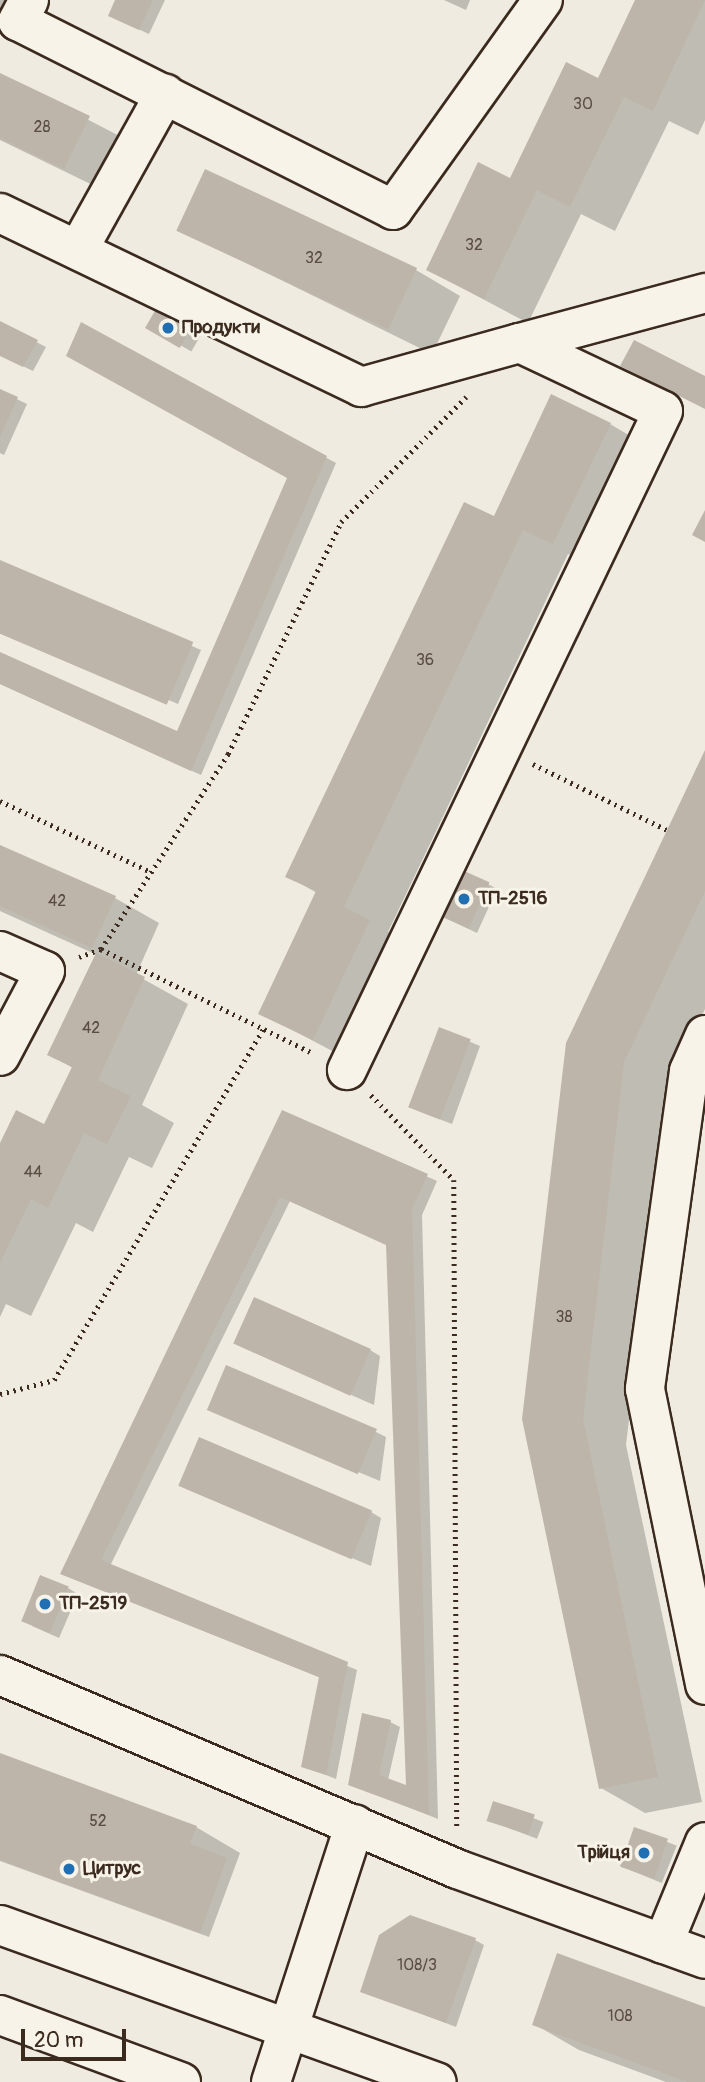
<!DOCTYPE html>
<meta charset="utf-8">
<style>
body{margin:0}
#map{position:relative;width:705px;height:2082px;overflow:hidden;background:#efebe0;font-family:Pangolin,sans-serif}
div>[style]{position:absolute}
.shadow>*{inset:0;background:#0003;transform-origin:0 0}
.building>*{inset:0;background:#bdb5aa;transform-origin:0 0}
.path>*{height:4.5px;margin-top:-2.25px;transform-origin:0;background:repeating-linear-gradient(90deg,#3b2a1e 0 2px,transparent 0 7px)}
.roads{filter:drop-shadow(2px 0 #3b2a1e) drop-shadow(-2px 0 #3b2a1e) drop-shadow(0 2px #3b2a1e) drop-shadow(0 -2px #3b2a1e)}
.minor>*{height:38px;margin:-19px;padding:0 19px;transform-origin:19px;border-radius:19px;background:#f7f3e8}
.major>*{height:38px;margin:-19px;padding:0 19px;transform-origin:19px;border-radius:19px;background:#f7f3e8}
.dots>*{width:19px;height:19px;translate:-50% -50%;box-sizing:border-box;border:4px solid #f7f3e8;border-radius:50%}
span{translate:-50% -50%;white-space:nowrap;text-align:center;line-height:1.15;-webkit-text-stroke:6px #f7f3e8;paint-order:stroke}
.number-label{font-size:16px;color:#5c4d41}
.number-label span{-webkit-text-stroke-width:0}
.poi-label{font-size:19px;color:#3b2a1e;font-weight:700}
.left{translate:0 -50%;text-align:left}
.right{translate:-100% -50%;text-align:right}
.scale{position:absolute;left:21px;top:2029px;width:105px;height:32px;box-sizing:border-box;border:4px solid #3b2a1e;border-top:0;padding-left:9px;font-size:21px;line-height:24px;white-space:nowrap;color:#3b2a1e;-webkit-text-stroke:5px #f7f3e8;paint-order:stroke}
</style>
<div id="map">
<div class="shadow">
<div style="clip-path:polygon(0 0,14px 0,0 29px)"></div>
<div style="clip-path:polygon(117px 0,165px 0,149px 34px,120px 21px)"></div>
<div style="clip-path:polygon(444px 0,470px 0,466px 10px)"></div>
<div style="clip-path:polygon(638px 0,705px 0,705px 120px,698px 135px,669px 121px,615px 231px,581px 214px,528px 323px,428px 270px,599px 80px)"></div>
<div style="clip-path:polygon(0 74px,133px 143px,109px 193px,0 140px)"></div>
<div style="clip-path:polygon(179px 230px,416px 270px,460px 296px,432px 354px)"></div>
<div style="left:157px;top:311px;width:50px;height:18px;rotate:30deg"></div>
<div style="clip-path:polygon(0 323px,46px 347px,33px 371px,0 355px)"></div>
<div style="clip-path:polygon(82px 325px,336px 463px,201px 775px,0 684px,0 654px,178px 733px,289px 478px)"></div>
<div style="clip-path:polygon(0 391px,27px 404px,4px 455px,0 453px)"></div>
<div style="clip-path:polygon(610px 424px,654px 450px,597px 568px,568px 554px,388px 932px,414px 947px,357px 1064px,260px 1013px,317px 893px,287px 876px,495px 518px)"></div>
<div style="clip-path:polygon(0 562px,201px 650px,178px 704px,0 628px)"></div>
<div style="clip-path:polygon(705px 754px,705px 1009px,668px 1088px,626px 1445px,702px 1802px,645px 1813px,601px 1788px,524px 1419px)"></div>
<div style="clip-path:polygon(0 847px,115px 898px,159px 923px,136px 975px,188px 1004px,142px 1105px,174px 1123px,152px 1168px,129px 1157px,93px 1232px,76px 1223px,31px 1316px,6px 1304px,0 1317px,0 1148px,45px 1126px,73px 1068px,49px 1054px,97px 955px,0 911px)"></div>
<div style="clip-path:polygon(488px 884px,497px 889px,477px 933px,452px 921px)"></div>
<div style="clip-path:polygon(440px 1029px,480px 1046px,452px 1124px,421px 1112px)"></div>
<div style="clip-path:polygon(283px 1112px,437px 1181px,422px 1215px,438px 1819px,350px 1784px,390px 1722px,400px 1727px,388px 1780px,408px 1788px,388px 1245px,290px 1201px,110px 1566px,357px 1670px,336px 1779px,303px 1766px,321px 1678px,72px 1578px)"></div>
<div style="clip-path:polygon(247px 1349px,370px 1350px,380px 1356px,374px 1405px)"></div>
<div style="clip-path:polygon(221px 1415px,376px 1432px,386px 1437px,380px 1481px)"></div>
<div style="clip-path:polygon(191px 1491px,371px 1512px,381px 1518px,371px 1566px)"></div>
<div style="clip-path:polygon(68px 1588px,78px 1594px,59px 1638px,32px 1626px)"></div>
<div style="clip-path:polygon(0 1755px,196px 1827px,240px 1853px,209px 1937px,0 1861px)"></div>
<div style="left:494px;top:1803px;width:53px;height:18px;rotate:21deg"></div>
<div style="left:635px;top:1829px;width:45px;height:40px;rotate:22deg"></div>
<div style="clip-path:polygon(475px 1940px,484px 1945px,456px 2027px,362px 1991px)"></div>
<div style="clip-path:polygon(705px 2009px,705px 2082px,666px 2082px,579px 2050px,534px 2024px)"></div>
</div>
<div class="building">
<div style="clip-path:polygon(115px 0,153px 0,139px 30px,108px 16px)"></div>
<div style="clip-path:polygon(635px 0,705px 0,653px 111px,624px 97px,570px 207px,537px 190px,484px 299px,426px 270px,478px 162px,510px 178px,566px 62px,598px 78px)"></div>
<div style="clip-path:polygon(0 73px,90px 116px,64px 169px,0 138px)"></div>
<div style="left:205px;top:169px;width:234px;height:68px;rotate:25deg"></div>
<div style="left:156px;top:309px;width:40px;height:22px;rotate:30deg"></div>
<div style="clip-path:polygon(0 321px,38px 340px,23px 367px,0 356px)"></div>
<div style="clip-path:polygon(81px 322px,327px 456px,191px 771px,0 684px,0 652px,177px 731px,287px 478px,66px 356px)"></div>
<div style="clip-path:polygon(634px 340px,705px 376px,705px 409px,620px 366px)"></div>
<div style="clip-path:polygon(0 389px,18px 397px,0 437px)"></div>
<div style="clip-path:polygon(551px 394px,611px 423px,553px 544px,523px 530px,344px 907px,370px 920px,313px 1040px,258px 1014px,316px 891px,285px 877px,464px 502px,494px 516px)"></div>
<div style="clip-path:polygon(705px 510px,705px 542px,692px 535px)"></div>
<div style="left:0;top:560px;width:210px;height:68px;rotate:23deg"></div>
<div style="clip-path:polygon(705px 750px,705px 891px,624px 1062px,583px 1419px,658px 1777px,599px 1789px,522px 1419px,566px 1043px)"></div>
<div style="clip-path:polygon(0 845px,116px 896px,92px 948px,0 906px)"></div>
<div style="left:462px;top:870px;width:30px;height:51px;rotate:24deg"></div>
<div style="clip-path:polygon(96px 953px,145px 977px,98px 1080px,131px 1096px,107px 1144px,84px 1133px,48px 1208px,31px 1199px,0 1263px,0 1143px,16px 1110px,44px 1124px,72px 1067px,47px 1055px)"></div>
<div style="left:439px;top:1027px;width:34px;height:86px;rotate:21deg"></div>
<div style="clip-path:polygon(282px 1110px,428px 1174px,412px 1209px,429px 1815px,348px 1785px,362px 1713px,391px 1720px,379px 1775px,406px 1785px,386px 1245px,280px 1197px,101px 1560px,348px 1662px,326px 1775px,301px 1767px,319px 1677px,60px 1574px)"></div>
<div style="left:254px;top:1297px;width:128px;height:51px;rotate:24deg"></div>
<div style="left:226px;top:1365px;width:164px;height:49px;rotate:23deg"></div>
<div style="left:199px;top:1437px;width:188px;height:53px;rotate:23deg"></div>
<div style="left:40px;top:1575px;width:31px;height:50px;rotate:22deg"></div>
<div style="clip-path:polygon(0 1753px,197px 1826px,190px 1844px,227px 1858px,200px 1933px,0 1860px)"></div>
<div style="left:493px;top:1801px;width:44px;height:21px;rotate:18deg"></div>
<div style="left:634px;top:1827px;width:36px;height:42px;rotate:19deg"></div>
<div style="clip-path:polygon(410px 1915px,476px 1938px,446px 2023px,360px 1992px,379px 1935px)"></div>
<div style="clip-path:polygon(557px 1953px,705px 2007px,705px 2082px,688px 2082px,532px 2025px)"></div>
</div>
<div class="path">
<div style="left:533px;top:764px;width:149px;rotate:26.2deg"></div>
<div style="left:0;top:801px;width:167px;rotate:25.2deg"></div>
<div style="left:101px;top:949px;width:233px;rotate:-56.9deg"></div>
<div style="left:228px;top:754px;width:258px;rotate:-64deg"></div>
<div style="left:341px;top:522px;width:177px;rotate:-45deg"></div>
<div style="left:79px;top:957px;width:23px;rotate:-20deg"></div>
<div style="left:101px;top:949px;width:237px;rotate:26.2deg"></div>
<div style="left:371px;top:1095px;width:119px;rotate:45.7deg"></div>
<div style="left:454px;top:1180px;width:650px;rotate:89.74deg"></div>
<div style="left:0;top:1394px;width:56px;rotate:-14.5deg"></div>
<div style="left:54px;top:1380px;width:409px;rotate:-59.2deg"></div>
</div>
<div class="roads">
<div class="minor">
<div style="left:29px;top:0;width:24px;rotate:118deg"></div>
<div style="left:18px;top:21px;width:420px;rotate:26.7deg"></div>
<div style="left:393px;top:210px;width:258px;rotate:-54.5deg"></div>
<div style="left:0;top:213px;width:401px;rotate:25.7deg"></div>
<div style="left:361px;top:387px;width:165px;rotate:-15.5deg"></div>
<div style="left:520px;top:343px;width:158px;rotate:25.4deg"></div>
<div style="left:663px;top:411px;width:731px;rotate:115.62deg"></div>
<div style="left:78px;top:250px;width:179px;rotate:-60.9deg"></div>
<div style="left:520px;top:343px;width:192px;rotate:-15.1deg"></div>
<div style="left:0;top:951px;width:49px;rotate:24deg"></div>
<div style="left:45px;top:971px;width:96px;rotate:117.9deg"></div>
<div style="left:705px;top:1035px;width:39px;rotate:114deg"></div>
<div style="left:689px;top:1071px;width:321px;rotate:97.9deg"></div>
<div style="left:645px;top:1389px;width:302px;rotate:78.5deg"></div>
<div style="left:0;top:1675px;width:496px;rotate:23deg"></div>
<div style="left:457px;top:1869px;width:264px;rotate:19.9deg"></div>
<div style="left:0;top:1925px;width:464px;rotate:19.8deg"></div>
<div style="left:663px;top:1944px;width:110px;rotate:-67.6deg"></div>
<div style="left:271px;top:2082px;width:271px;rotate:-72deg"></div>
</div>
<div class="major">
<div style="left:0;top:2015px;width:193px;rotate:20.3deg"></div>
</div>
</div>
<div class="dots">
<div style="left:168px;top:328px;background:#1f6fb2"></div>
<div style="left:464px;top:899px;background:#1f6fb2"></div>
<div style="left:45px;top:1604px;background:#1f6fb2"></div>
<div style="left:644px;top:1853px;background:#1f6fb2"></div>
<div style="left:69px;top:1869px;background:#1f6fb2"></div>
</div>
<div class="number-label">
<span style="left:583px;top:104px">30</span>
<span style="left:42px;top:127px">28</span>
<span style="left:474px;top:245px">32</span>
<span style="left:314px;top:258px">32</span>
<span style="left:425px;top:660px">36</span>
<span style="left:57px;top:901px">42</span>
<span style="left:91px;top:1028px">42</span>
<span style="left:33px;top:1172px">44</span>
<span style="left:564px;top:1317px">38</span>
<span style="left:98px;top:1821px">52</span>
<span style="left:417px;top:1965px">108/3</span>
<span style="left:620px;top:2016px">108</span>
</div>
<div class="poi-label">
<span class="left" style="left:182px;top:328px">Продукти</span>
<span class="left" style="left:478px;top:899px">ТП-2516</span>
<span class="left" style="left:59px;top:1604px">ТП-2519</span>
<span class="right" style="left:630px;top:1853px">Трійця</span>
<span class="left" style="left:83px;top:1869px">Цитрус</span>
</div>
<div class="scale">20 m</div>
</div>
